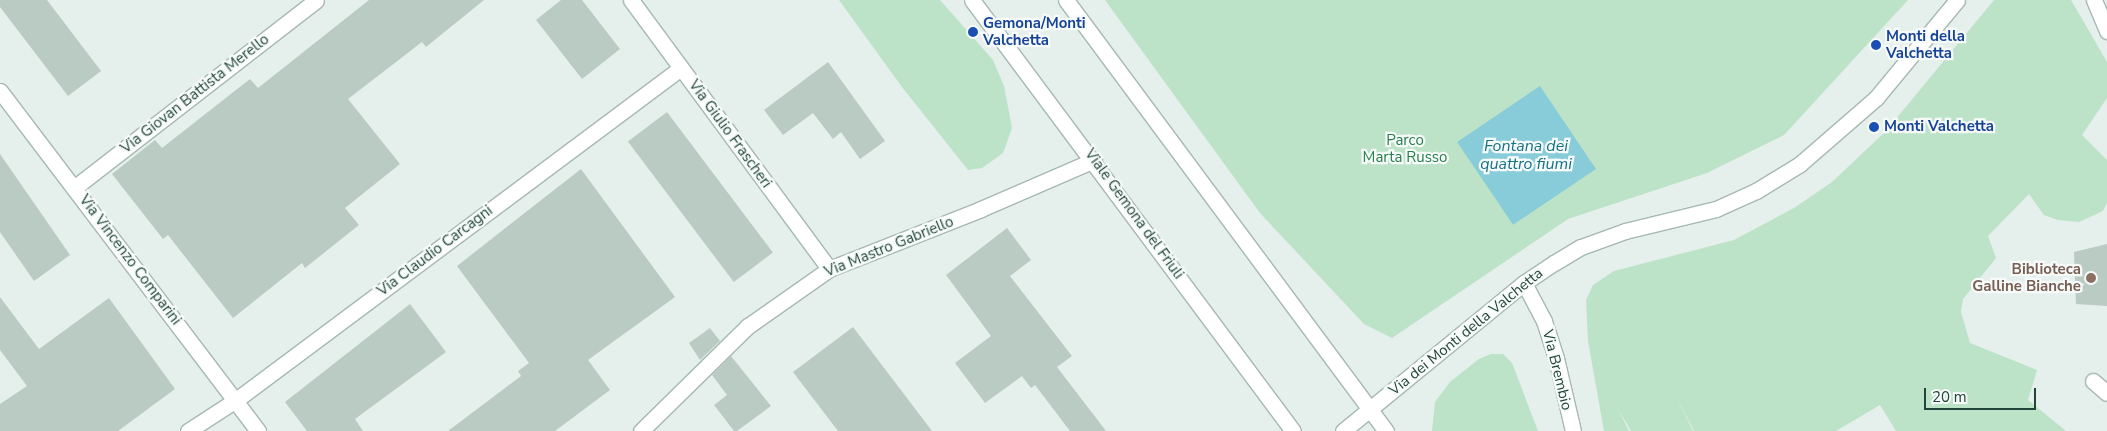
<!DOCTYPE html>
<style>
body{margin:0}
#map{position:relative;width:2107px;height:431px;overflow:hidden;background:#e5efeb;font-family:"Nunito Sans",sans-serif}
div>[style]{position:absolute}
.green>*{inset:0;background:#bce2c7}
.water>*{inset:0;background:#88cbd9;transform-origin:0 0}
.building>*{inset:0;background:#bacbc4;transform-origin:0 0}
.roads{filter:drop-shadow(1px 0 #a7b8b3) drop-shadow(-1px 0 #a7b8b3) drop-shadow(0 1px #a7b8b3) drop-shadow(0 -1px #a7b8b3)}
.minor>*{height:15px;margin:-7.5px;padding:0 7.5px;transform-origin:7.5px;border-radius:7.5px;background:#fff}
.dots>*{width:14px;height:14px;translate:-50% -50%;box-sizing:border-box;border:2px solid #f6fbf9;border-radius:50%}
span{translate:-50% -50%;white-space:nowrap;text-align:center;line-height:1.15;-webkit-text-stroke:4.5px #f6fbf9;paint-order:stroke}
.transit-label{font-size:15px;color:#164399;font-weight:700}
.left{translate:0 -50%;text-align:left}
.street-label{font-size:15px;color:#22443b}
.park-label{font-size:15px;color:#277f4b}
.education-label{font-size:15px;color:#785e54;font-weight:700}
.right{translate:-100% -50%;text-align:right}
.water-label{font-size:16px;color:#157187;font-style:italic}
.scale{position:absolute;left:1924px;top:388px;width:112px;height:22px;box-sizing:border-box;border:2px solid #22443b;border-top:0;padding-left:6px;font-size:15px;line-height:18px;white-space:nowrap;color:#22443b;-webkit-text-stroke:4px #f6fbf9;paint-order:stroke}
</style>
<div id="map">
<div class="green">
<div style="clip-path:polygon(839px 0,940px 0,993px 60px,1004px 86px,1012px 128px,1003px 153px,982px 168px,968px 170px,902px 87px)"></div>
<div style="clip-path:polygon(1105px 0,1908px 0,1784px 135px,1707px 173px,1568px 219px,1392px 338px,1364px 324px,1260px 213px)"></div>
<div style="clip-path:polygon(1994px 0,2071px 0,2107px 62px,2107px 98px,2082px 135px,2107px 160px,2107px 203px,2103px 211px,2079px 222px,2058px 220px,2044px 215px,2029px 194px,1988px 236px,1996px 258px,1963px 299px,1961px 312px,1970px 343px,2037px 370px,2028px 400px,2066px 431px,1896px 431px,1880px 405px,1836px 431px,1694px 431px,1676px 396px,1693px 431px,1631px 431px,1618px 409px,1629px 431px,1604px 431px,1588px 341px,1586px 300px,1593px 285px,1614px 271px,1734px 240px,1794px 208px,1832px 182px,1886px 131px)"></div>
<div style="clip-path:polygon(1491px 354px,1503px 354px,1512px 363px,1538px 431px,1432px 431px,1435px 402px,1450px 382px,1479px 359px)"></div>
</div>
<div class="water">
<div style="left:1540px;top:86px;width:100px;height:100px;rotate:56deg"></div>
</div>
<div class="building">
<div style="clip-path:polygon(0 0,47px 0,101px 71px,68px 96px,0 7px)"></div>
<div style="clip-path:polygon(369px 0,484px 0,426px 47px,422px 42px,348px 99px,400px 164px,345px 208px,359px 225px,305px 268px,302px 263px,233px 318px,168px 235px,163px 239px,112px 174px,155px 140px,162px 148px,250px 79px,258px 88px)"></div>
<div style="clip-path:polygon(561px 0,582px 0,620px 49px,582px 79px,536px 20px)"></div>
<div style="clip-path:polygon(828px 62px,885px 141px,860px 159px,841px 132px,833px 139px,813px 113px,783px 135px,764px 110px)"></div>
<div style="left:667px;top:112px;width:176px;height:49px;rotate:53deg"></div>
<div style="clip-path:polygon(0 154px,70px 255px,34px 281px,0 232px)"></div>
<div style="clip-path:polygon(581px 169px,675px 297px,588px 360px,610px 390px,555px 431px,448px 431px,521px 376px,518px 371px,529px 363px,457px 266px)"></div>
<div style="clip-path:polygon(1007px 228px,1031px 260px,1010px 276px,1072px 356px,1057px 367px,1106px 431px,1070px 431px,1035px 385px,1031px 388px,1022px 376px,985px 403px,955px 363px,991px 336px,946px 275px)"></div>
<div style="clip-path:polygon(2107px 244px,2107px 306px,2076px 304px,2074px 252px)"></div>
<div style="clip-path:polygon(0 297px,39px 349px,109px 298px,175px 389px,118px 431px,0 431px,0 404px,27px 386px,0 350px)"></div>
<div style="clip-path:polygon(410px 304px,446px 352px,355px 419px,363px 431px,307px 431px,285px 402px)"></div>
<div style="clip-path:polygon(853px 327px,932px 431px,838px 431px,793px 372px)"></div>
<div style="clip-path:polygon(710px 328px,720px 341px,700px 360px,689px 343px)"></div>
<div style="clip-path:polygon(731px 356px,771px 406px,737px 431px,734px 431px,714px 405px,727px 395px,712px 375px)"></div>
</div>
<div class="roads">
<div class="minor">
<div style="left:631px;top:0;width:334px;rotate:53.6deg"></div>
<div style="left:972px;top:0;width:537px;rotate:53.32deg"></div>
<div style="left:1066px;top:0;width:537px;rotate:53.41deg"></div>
<div style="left:2094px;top:0;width:34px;rotate:67deg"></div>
<div style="left:0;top:91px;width:427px;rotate:52.8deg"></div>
<div style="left:74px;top:188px;width:306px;rotate:-37.8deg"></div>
<div style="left:1524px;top:283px;width:43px;rotate:62.2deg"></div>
<div style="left:1544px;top:321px;width:39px;rotate:72deg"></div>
<div style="left:1556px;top:358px;width:75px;rotate:76.9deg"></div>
<div style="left:2093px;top:381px;width:18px;rotate:41deg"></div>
<div style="left:188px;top:431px;width:57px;rotate:-32.9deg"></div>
<div style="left:236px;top:400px;width:555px;rotate:-36.73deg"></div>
<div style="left:641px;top:431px;width:150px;rotate:-44.5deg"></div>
<div style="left:748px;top:326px;width:99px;rotate:-35.1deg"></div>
<div style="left:829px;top:269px;width:163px;rotate:-21.5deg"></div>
<div style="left:981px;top:209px;width:123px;rotate:-23.4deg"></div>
<div style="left:1343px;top:431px;width:234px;rotate:-39.3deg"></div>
<div style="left:1524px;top:283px;width:36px;rotate:-34deg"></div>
<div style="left:1554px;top:263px;width:31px;rotate:-31deg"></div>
<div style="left:1581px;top:247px;width:47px;rotate:-20deg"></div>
<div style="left:1625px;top:231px;width:94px;rotate:-13.6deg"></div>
<div style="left:1716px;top:209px;width:44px;rotate:-24.2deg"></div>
<div style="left:1756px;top:191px;width:52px;rotate:-31.5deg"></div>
<div style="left:1800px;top:164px;width:101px;rotate:-41deg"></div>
<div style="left:1876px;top:98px;width:127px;rotate:-50.4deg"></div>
</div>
</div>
<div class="dots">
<div style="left:973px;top:32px;background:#1a4fb4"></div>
<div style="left:1876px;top:45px;background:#1a4fb4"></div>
<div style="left:1874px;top:127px;background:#1a4fb4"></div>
<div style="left:2091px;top:278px;background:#8d6e63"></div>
</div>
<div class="transit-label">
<span class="left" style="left:983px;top:32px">Gemona/Monti<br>Valchetta</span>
<span class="left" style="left:1886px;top:45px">Monti della<br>Valchetta</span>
<span class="left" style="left:1884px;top:127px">Monti Valchetta</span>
</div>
<div class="street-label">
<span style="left:195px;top:94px;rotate:-38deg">Via Giovan Battista Merello</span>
<span style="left:730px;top:134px;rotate:54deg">Via Giulio Frascheri</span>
<span style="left:1134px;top:214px;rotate:54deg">Viale Gemona del Friuli</span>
<span style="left:889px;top:247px;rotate:-22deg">Via Mastro Gabriello</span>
<span style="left:435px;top:251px;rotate:-37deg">Via Claudio Carcagni</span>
<span style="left:130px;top:260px;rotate:53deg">Via Vincenzo Comparini</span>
<span style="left:1466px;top:332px;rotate:-39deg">Via dei Monti della Valchetta</span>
<span style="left:1557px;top:370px;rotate:76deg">Via Brembio</span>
</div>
<div class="park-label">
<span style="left:1405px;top:149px">Parco<br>Marta Russo</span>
</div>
<div class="education-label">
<span class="right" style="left:2081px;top:278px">Biblioteca<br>Galline Bianche</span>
</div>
<div class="water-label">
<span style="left:1526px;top:155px">Fontana dei<br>quattro fiumi</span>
</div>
<div class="scale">20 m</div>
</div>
